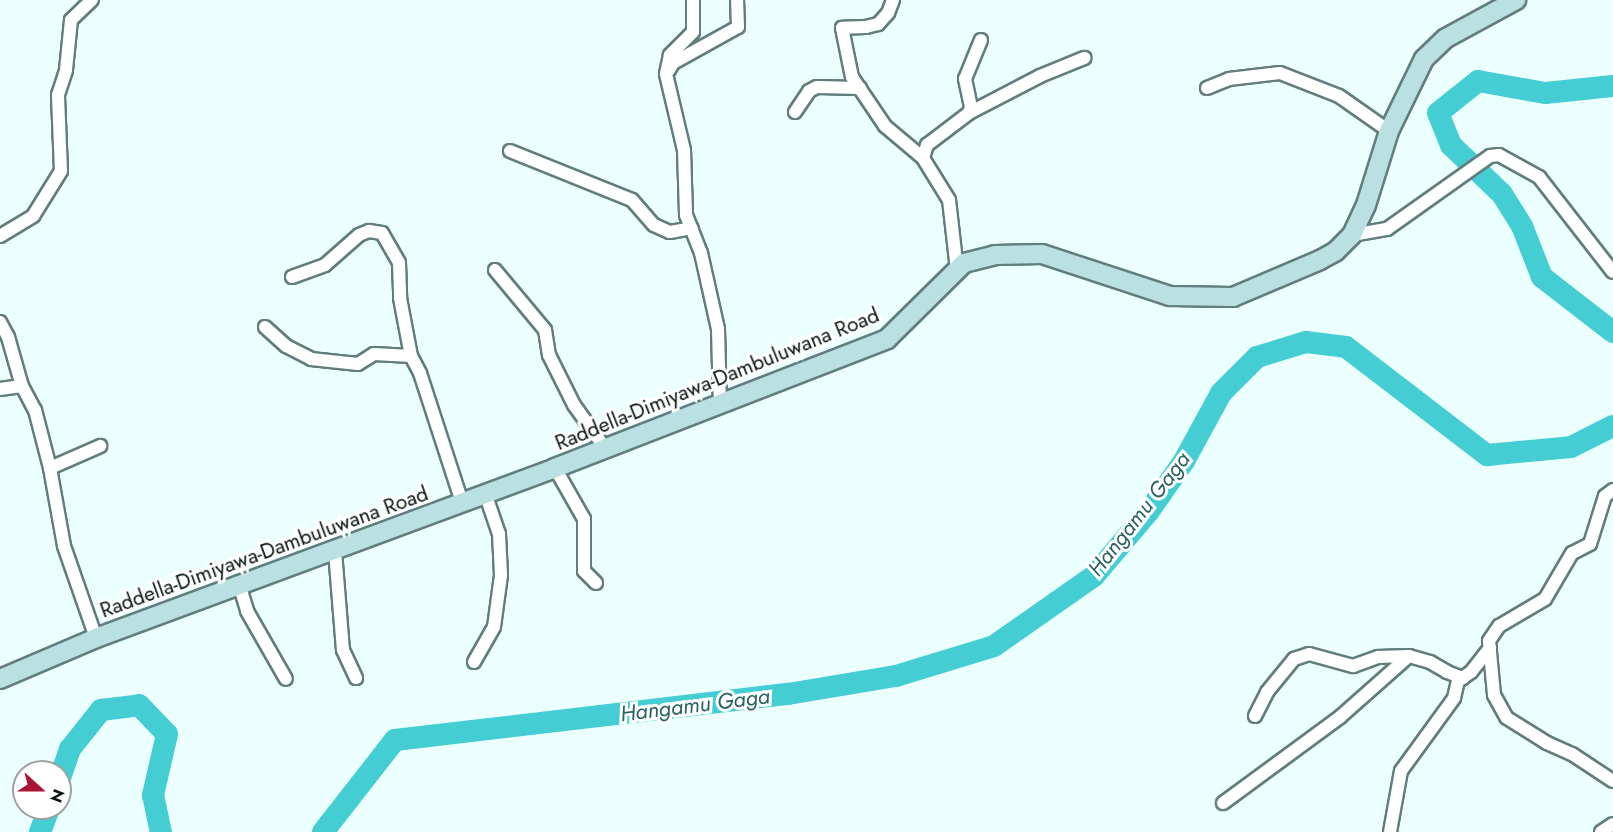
<!DOCTYPE html>
<style>
body{margin:0}
#map{position:relative;width:1613px;height:832px;overflow:hidden;background:#ecffff;font-family:Jost,sans-serif}
div>[style]{position:absolute}
.river>*{height:22px;margin:-11px;padding:0 11px;transform-origin:11px;border-radius:11px;background:#44ced3}
.roads{filter:drop-shadow(2px 0 #627d7e) drop-shadow(-2px 0 #627d7e) drop-shadow(0 2px #627d7e) drop-shadow(0 -2px #627d7e)}
.street>*{height:12px;margin:-6px;padding:0 6px;transform-origin:6px;border-radius:6px;background:#fff}
.secondary>*{height:18px;margin:-9px;padding:0 9px;transform-origin:9px;border-radius:9px;background:#bae0e2}
span{translate:-50% -50%;white-space:nowrap;text-align:center;line-height:1.15;-webkit-text-stroke:6px #fff;paint-order:stroke}
.street-label{font-size:21px;color:#091414}
.water-label{font-size:22px;color:#2a6163;font-style:italic}
.north{position:absolute;left:12px;top:760px;width:60px;height:60px;box-sizing:border-box;background:#fff;border:2px solid #9da1a1;border-radius:50%;rotate:111deg;font-size:16px;font-weight:700;line-height:24px;text-align:center;color:#091414}
.north::after{content:'';display:block;margin:auto;width:21px;height:27px;background:#aa1333;clip-path:polygon(50% 0,100% 100%,50% 72%,0 100%)}
</style>
<div id="map">
<div class="river">
<div style="left:1613px;top:86px;width:68px;rotate:174.1deg"></div>
<div style="left:1545px;top:93px;width:68px;rotate:-169.8deg"></div>
<div style="left:1478px;top:81px;width:51px;rotate:141.3deg"></div>
<div style="left:1438px;top:113px;width:35px;rotate:68deg"></div>
<div style="left:1451px;top:145px;width:71px;rotate:43.9deg"></div>
<div style="left:1502px;top:194px;width:38px;rotate:58deg"></div>
<div style="left:1522px;top:226px;width:55px;rotate:68.6deg"></div>
<div style="left:1542px;top:277px;width:90px;rotate:37.8deg"></div>
<div style="left:60px;top:778px;width:31px;rotate:-71deg"></div>
<div style="left:70px;top:749px;width:50px;rotate:-51.5deg"></div>
<div style="left:101px;top:710px;width:38px;rotate:-7deg"></div>
<div style="left:139px;top:705px;width:40px;rotate:46deg"></div>
<div style="left:167px;top:734px;width:63px;rotate:102.9deg"></div>
<div style="left:153px;top:795px;width:38px;rotate:78deg"></div>
<div style="left:40px;top:832px;width:26px;rotate:-69deg"></div>
<div style="left:323px;top:832px;width:117px;rotate:-52deg"></div>
<div style="left:395px;top:740px;width:396px;rotate:-6.7deg"></div>
<div style="left:788px;top:694px;width:109px;rotate:-9.5deg"></div>
<div style="left:896px;top:676px;width:102px;rotate:-17deg"></div>
<div style="left:994px;top:646px;width:122px;rotate:-35deg"></div>
<div style="left:1094px;top:576px;width:85px;rotate:-49.8deg"></div>
<div style="left:1149px;top:511px;width:61px;rotate:-55deg"></div>
<div style="left:1184px;top:461px;width:77px;rotate:-61.4deg"></div>
<div style="left:1221px;top:393px;width:51px;rotate:-45deg"></div>
<div style="left:1257px;top:357px;width:51px;rotate:-17deg"></div>
<div style="left:1306px;top:342px;width:40px;rotate:7.1deg"></div>
<div style="left:1346px;top:347px;width:178px;rotate:37.5deg"></div>
<div style="left:1487px;top:455px;width:84px;rotate:-5.4deg"></div>
<div style="left:1571px;top:447px;width:47px;rotate:-26.6deg"></div>
</div>
<div class="roads">
<div class="street">
<div style="left:693px;top:0;width:32px;rotate:90deg"></div>
<div style="left:693px;top:32px;width:33px;rotate:135deg"></div>
<div style="left:670px;top:55px;width:19px;rotate:102deg"></div>
<div style="left:666px;top:74px;width:78px;rotate:76.7deg"></div>
<div style="left:684px;top:150px;width:65px;rotate:88.2deg"></div>
<div style="left:686px;top:215px;width:41px;rotate:68.5deg"></div>
<div style="left:701px;top:253px;width:78px;rotate:77.4deg"></div>
<div style="left:718px;top:329px;width:74px;rotate:88.5deg"></div>
<div style="left:893px;top:0;width:14px;rotate:111deg"></div>
<div style="left:888px;top:13px;width:15px;rotate:132deg"></div>
<div style="left:878px;top:24px;width:12px;rotate:166deg"></div>
<div style="left:866px;top:27px;width:24px;rotate:178deg"></div>
<div style="left:842px;top:28px;width:50px;rotate:78.5deg"></div>
<div style="left:852px;top:77px;width:59px;rotate:56deg"></div>
<div style="left:885px;top:126px;width:50px;rotate:40.1deg"></div>
<div style="left:669px;top:70px;width:8px;rotate:-60deg"></div>
<div style="left:673px;top:63px;width:74px;rotate:-29deg"></div>
<div style="left:738px;top:27px;width:27px;rotate:-92deg"></div>
<div style="left:1207px;top:88px;width:24px;rotate:-22deg"></div>
<div style="left:1229px;top:79px;width:51px;rotate:-6.7deg"></div>
<div style="left:1280px;top:73px;width:63px;rotate:21.3deg"></div>
<div style="left:1339px;top:96px;width:61px;rotate:35deg"></div>
<div style="left:795px;top:112px;width:25px;rotate:-56deg"></div>
<div style="left:809px;top:91px;width:9px;rotate:-27deg"></div>
<div style="left:817px;top:87px;width:43px;rotate:1.3deg"></div>
<div style="left:969px;top:113px;width:80px;rotate:-27.5deg"></div>
<div style="left:1040px;top:76px;width:48px;rotate:-22.2deg"></div>
<div style="left:510px;top:151px;width:131px;rotate:21.9deg"></div>
<div style="left:632px;top:200px;width:33px;rotate:49deg"></div>
<div style="left:654px;top:225px;width:17px;rotate:24deg"></div>
<div style="left:670px;top:232px;width:22px;rotate:-10deg"></div>
<div style="left:1352px;top:235px;width:36px;rotate:-10deg"></div>
<div style="left:1387px;top:229px;width:126px;rotate:-35.3deg"></div>
<div style="left:1490px;top:156px;width:9px;rotate:-6deg"></div>
<div style="left:1499px;top:155px;width:46px;rotate:28.8deg"></div>
<div style="left:1539px;top:177px;width:120px;rotate:52.1deg"></div>
<div style="left:0;top:236px;width:39px;rotate:-31deg"></div>
<div style="left:33px;top:216px;width:53px;rotate:-58.1deg"></div>
<div style="left:61px;top:171px;width:76px;rotate:-92.3deg"></div>
<div style="left:58px;top:95px;width:26px;rotate:-72deg"></div>
<div style="left:66px;top:70px;width:50px;rotate:-84.3deg"></div>
<div style="left:71px;top:20px;width:29px;rotate:-44deg"></div>
<div style="left:495px;top:270px;width:78px;rotate:50.2deg"></div>
<div style="left:545px;top:330px;width:25px;rotate:81deg"></div>
<div style="left:549px;top:355px;width:56px;rotate:63.4deg"></div>
<div style="left:574px;top:405px;width:53px;rotate:54.2deg"></div>
<div style="left:957px;top:270px;width:70px;rotate:-96.5deg"></div>
<div style="left:949px;top:200px;width:49px;rotate:-121.8deg"></div>
<div style="left:923px;top:158px;width:14px;rotate:-73deg"></div>
<div style="left:927px;top:145px;width:53px;rotate:-37.3deg"></div>
<div style="left:969px;top:113px;width:6px;rotate:-72deg"></div>
<div style="left:971px;top:107px;width:29px;rotate:-102deg"></div>
<div style="left:965px;top:79px;width:42px;rotate:-67.7deg"></div>
<div style="left:292px;top:277px;width:35px;rotate:-20deg"></div>
<div style="left:325px;top:265px;width:45px;rotate:-41.4deg"></div>
<div style="left:359px;top:235px;width:11px;rotate:-22deg"></div>
<div style="left:369px;top:231px;width:13px;rotate:9deg"></div>
<div style="left:382px;top:233px;width:34px;rotate:60deg"></div>
<div style="left:399px;top:263px;width:35px;rotate:88deg"></div>
<div style="left:400px;top:298px;width:59px;rotate:79.3deg"></div>
<div style="left:411px;top:356px;width:19px;rotate:62deg"></div>
<div style="left:420px;top:373px;width:136px;rotate:72deg"></div>
<div style="left:0;top:322px;width:17px;rotate:62deg"></div>
<div style="left:8px;top:337px;width:51px;rotate:74.1deg"></div>
<div style="left:22px;top:386px;width:27px;rotate:62deg"></div>
<div style="left:35px;top:410px;width:60px;rotate:75.5deg"></div>
<div style="left:50px;top:468px;width:79px;rotate:79.8deg"></div>
<div style="left:64px;top:546px;width:97px;rotate:70.8deg"></div>
<div style="left:265px;top:327px;width:28px;rotate:42deg"></div>
<div style="left:286px;top:346px;width:28px;rotate:27deg"></div>
<div style="left:311px;top:359px;width:47px;rotate:6.1deg"></div>
<div style="left:358px;top:364px;width:19px;rotate:-32deg"></div>
<div style="left:374px;top:354px;width:37px;rotate:3deg"></div>
<div style="left:0;top:389px;width:22px;rotate:-8deg"></div>
<div style="left:50px;top:468px;width:55px;rotate:-23.7deg"></div>
<div style="left:555px;top:468px;width:59px;rotate:60.4deg"></div>
<div style="left:584px;top:519px;width:52px;rotate:90deg"></div>
<div style="left:584px;top:571px;width:17px;rotate:45deg"></div>
<div style="left:1613px;top:490px;width:10px;rotate:143deg"></div>
<div style="left:1605px;top:496px;width:50px;rotate:107.4deg"></div>
<div style="left:1590px;top:544px;width:20px;rotate:153deg"></div>
<div style="left:1572px;top:553px;width:53px;rotate:120.4deg"></div>
<div style="left:1545px;top:599px;width:53px;rotate:149.6deg"></div>
<div style="left:1499px;top:626px;width:18px;rotate:124deg"></div>
<div style="left:1489px;top:641px;width:54px;rotate:84.7deg"></div>
<div style="left:1494px;top:695px;width:26px;rotate:61deg"></div>
<div style="left:1507px;top:718px;width:47px;rotate:32deg"></div>
<div style="left:1547px;top:743px;width:27px;rotate:24deg"></div>
<div style="left:1572px;top:754px;width:49px;rotate:33.4deg"></div>
<div style="left:335px;top:551px;width:99px;rotate:85.4deg"></div>
<div style="left:343px;top:650px;width:31px;rotate:65deg"></div>
<div style="left:239px;top:584px;width:28px;rotate:73deg"></div>
<div style="left:247px;top:611px;width:78px;rotate:60.2deg"></div>
<div style="left:474px;top:662px;width:40px;rotate:-60.3deg"></div>
<div style="left:494px;top:627px;width:52px;rotate:-82.3deg"></div>
<div style="left:501px;top:575px;width:41px;rotate:-92.8deg"></div>
<div style="left:499px;top:534px;width:43px;rotate:-108.9deg"></div>
<div style="left:1255px;top:716px;width:27px;rotate:-63deg"></div>
<div style="left:1267px;top:692px;width:43px;rotate:-50.7deg"></div>
<div style="left:1294px;top:659px;width:16px;rotate:-18deg"></div>
<div style="left:1309px;top:654px;width:46px;rotate:15.3deg"></div>
<div style="left:1353px;top:666px;width:27px;rotate:-20deg"></div>
<div style="left:1378px;top:657px;width:31px;rotate:-2deg"></div>
<div style="left:1409px;top:656px;width:22px;rotate:16deg"></div>
<div style="left:1430px;top:662px;width:20px;rotate:30deg"></div>
<div style="left:1447px;top:672px;width:17px;rotate:21deg"></div>
<div style="left:1223px;top:803px;width:145px;rotate:-36.3deg"></div>
<div style="left:1340px;top:717px;width:92px;rotate:-41.5deg"></div>
<div style="left:1390px;top:832px;width:62px;rotate:-79.8deg"></div>
<div style="left:1401px;top:771px;width:90px;rotate:-54deg"></div>
<div style="left:1454px;top:698px;width:17px;rotate:-77deg"></div>
<div style="left:1458px;top:681px;width:16px;rotate:-35deg"></div>
<div style="left:1471px;top:672px;width:31px;rotate:-52deg"></div>
<div style="left:1601px;top:832px;width:14px;rotate:-34deg"></div>
</div>
<div class="secondary">
<div style="left:0;top:679px;width:104px;rotate:-23.1deg"></div>
<div style="left:96px;top:638px;width:489px;rotate:-20.3deg"></div>
<div style="left:555px;top:468px;width:356px;rotate:-21.2deg"></div>
<div style="left:887px;top:339px;width:108px;rotate:-44.6deg"></div>
<div style="left:964px;top:263px;width:32px;rotate:-14deg"></div>
<div style="left:995px;top:255px;width:47px;rotate:-1.2deg"></div>
<div style="left:1042px;top:254px;width:135px;rotate:18.2deg"></div>
<div style="left:1170px;top:296px;width:63px;rotate:0.9deg"></div>
<div style="left:1233px;top:297px;width:95px;rotate:-23deg"></div>
<div style="left:1320px;top:260px;width:18px;rotate:-29deg"></div>
<div style="left:1336px;top:251px;width:23px;rotate:-45deg"></div>
<div style="left:1352px;top:235px;width:33px;rotate:-65deg"></div>
<div style="left:1366px;top:205px;width:77px;rotate:-72.7deg"></div>
<div style="left:1389px;top:131px;width:80px;rotate:-64.1deg"></div>
<div style="left:1424px;top:59px;width:30px;rotate:-44deg"></div>
<div style="left:1446px;top:38px;width:80px;rotate:-28.5deg"></div>
</div>
</div>
<div class="street-label">
<span style="left:717px;top:379px;rotate:-22deg">Raddella-Dimiyawa-Dambuluwana Road</span>
<span style="left:264px;top:552px;rotate:-20deg">Raddella-Dimiyawa-Dambuluwana Road</span>
</div>
<div class="water-label">
<span style="left:1139px;top:514px;rotate:-52deg">Hangamu Gaga</span>
<span style="left:695px;top:705px;rotate:-7deg">Hangamu Gaga</span>
</div>
<div class="north">N</div>
</div>
